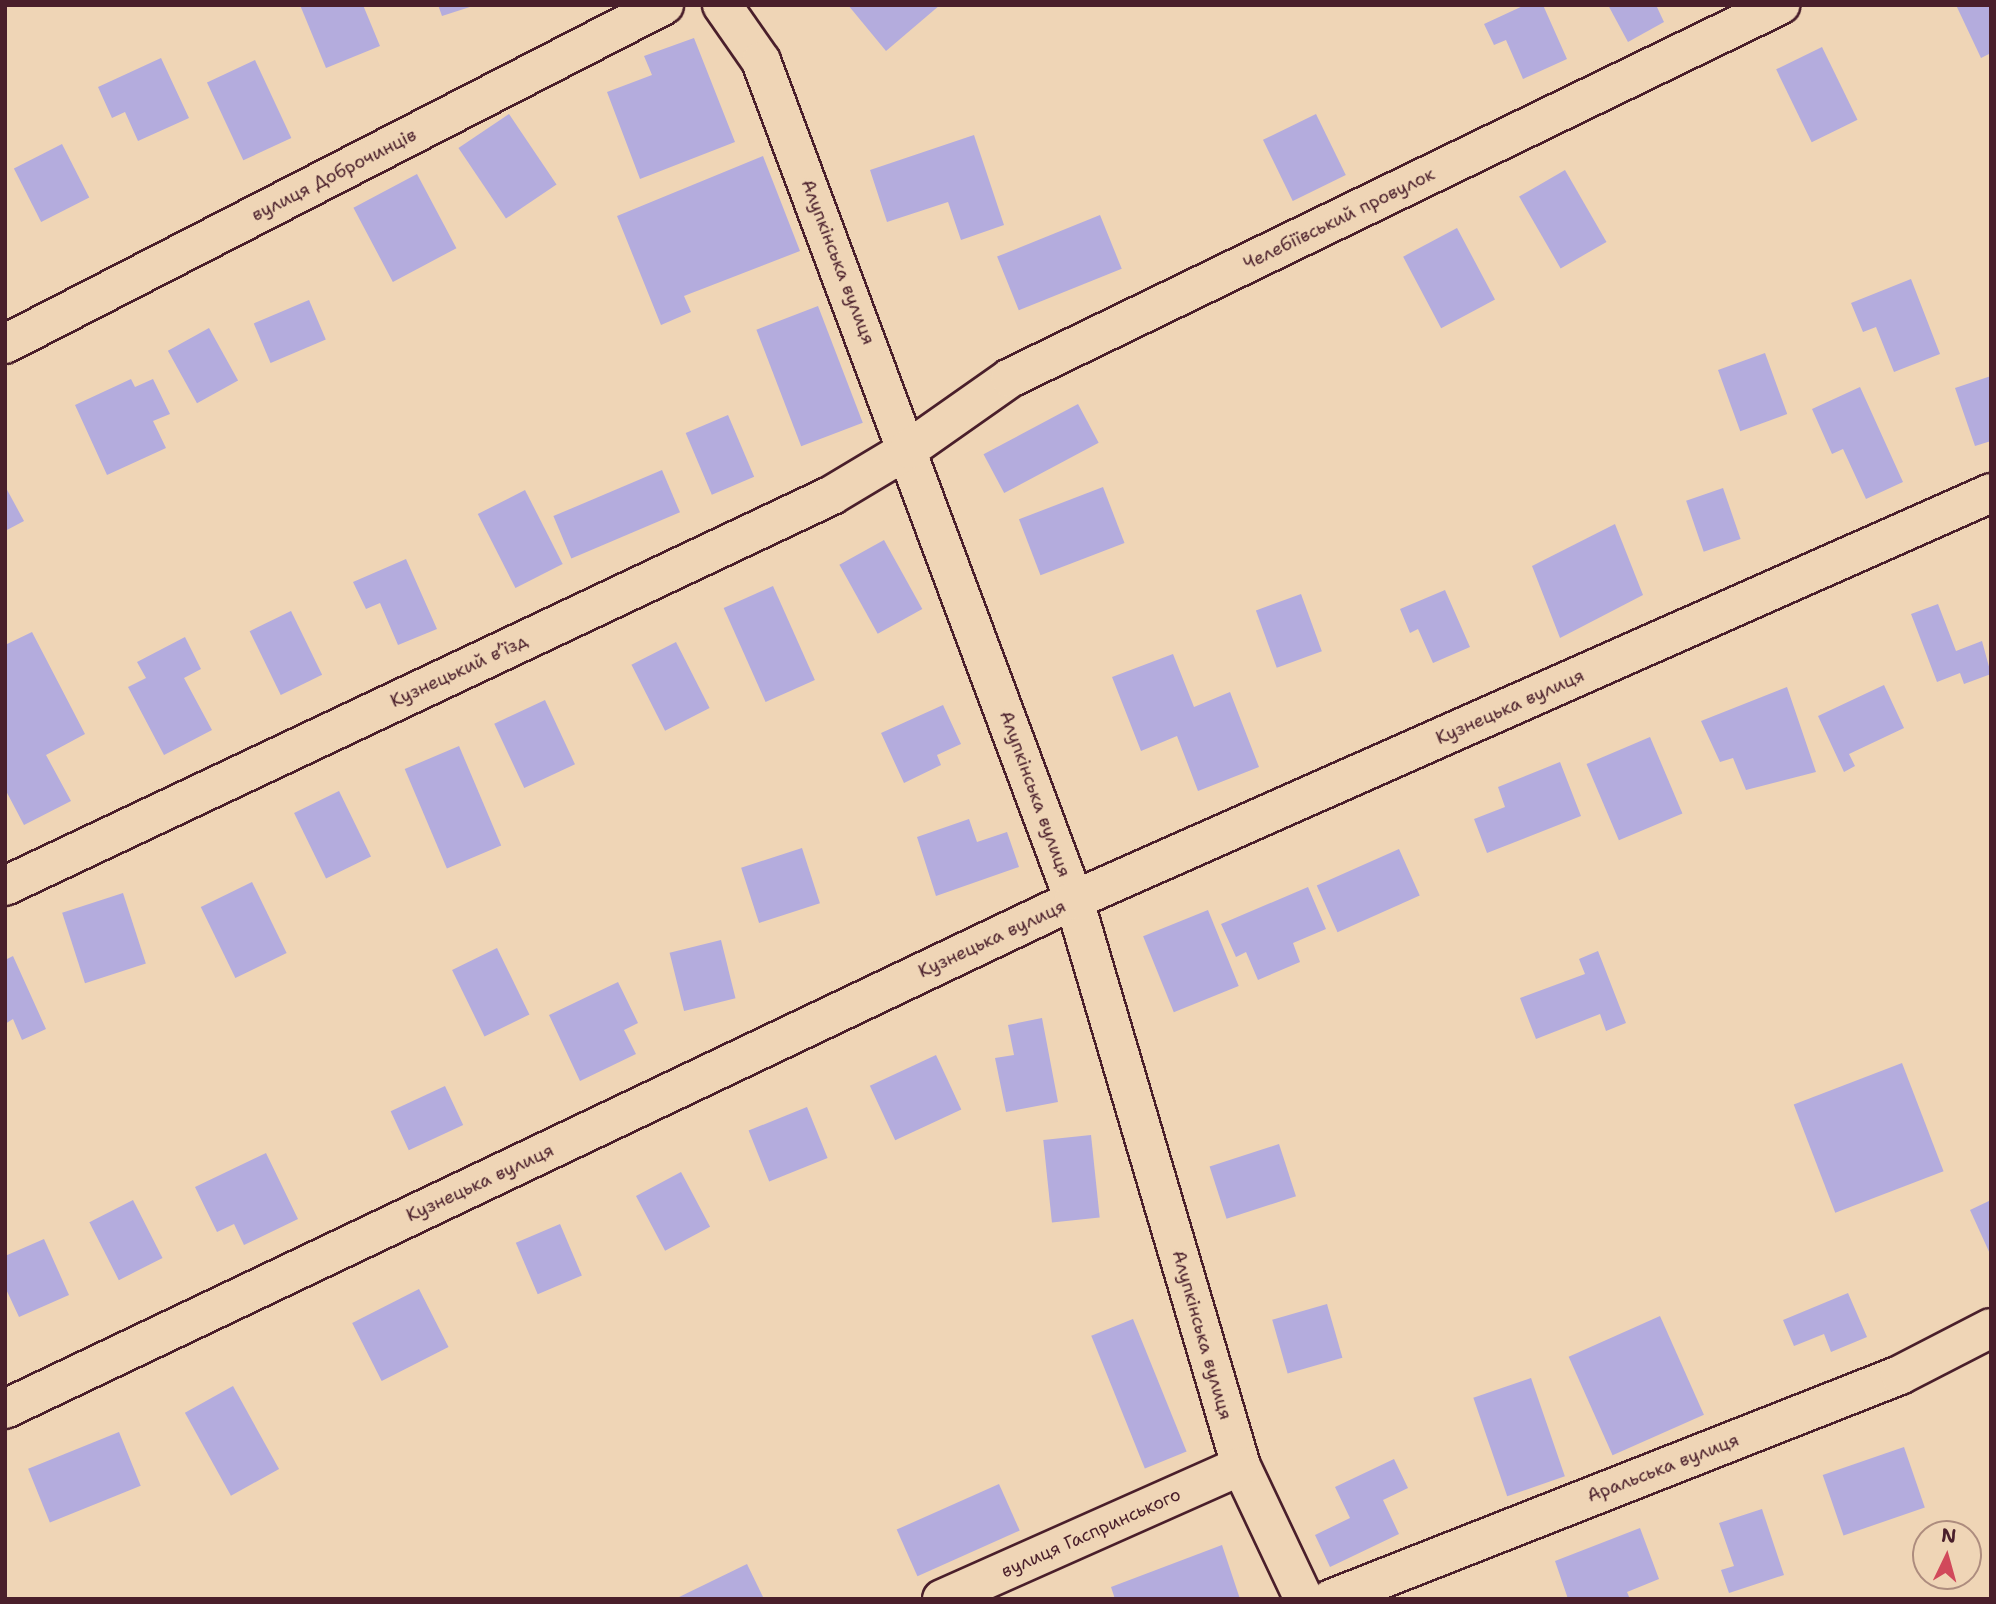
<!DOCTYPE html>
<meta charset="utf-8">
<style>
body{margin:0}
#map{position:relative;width:1996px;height:1604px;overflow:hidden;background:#efd5b6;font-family:"Shantell Sans",sans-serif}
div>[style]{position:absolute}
.building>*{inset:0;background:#b4acdd;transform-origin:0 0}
.roads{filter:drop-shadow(2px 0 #4a1f2b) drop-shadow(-2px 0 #4a1f2b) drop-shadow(0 2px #4a1f2b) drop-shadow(0 -2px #4a1f2b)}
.minor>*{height:38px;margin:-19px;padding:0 19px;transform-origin:19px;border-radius:19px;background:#efd5b6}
span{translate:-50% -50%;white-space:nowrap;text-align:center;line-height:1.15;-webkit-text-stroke:5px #efd5b6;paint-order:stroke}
.street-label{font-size:18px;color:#4a1f2b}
.frame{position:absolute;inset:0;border:7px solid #4a1f2b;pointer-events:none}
.north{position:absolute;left:1912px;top:1520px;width:70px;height:70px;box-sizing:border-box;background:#efd5b6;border:2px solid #ad8c7e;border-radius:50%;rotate:5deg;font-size:19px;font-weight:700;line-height:28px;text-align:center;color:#4a1f2b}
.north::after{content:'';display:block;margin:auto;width:24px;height:32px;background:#d1495b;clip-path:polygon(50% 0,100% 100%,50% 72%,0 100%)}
</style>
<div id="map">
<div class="building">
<div style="clip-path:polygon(300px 5px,363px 5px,380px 46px,326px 68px)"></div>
<div style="clip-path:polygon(438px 5px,473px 5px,473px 6px,442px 16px)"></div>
<div style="clip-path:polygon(848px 5px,940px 5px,886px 51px)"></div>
<div style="clip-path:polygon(1525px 5px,1543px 5px,1567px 59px,1523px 79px,1506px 40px,1494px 45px,1484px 24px)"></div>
<div style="clip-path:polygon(1608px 5px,1656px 5px,1664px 22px,1628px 42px)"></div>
<div style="clip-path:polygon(1956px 5px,1991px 5px,1991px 53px,1981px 58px)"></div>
<div style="clip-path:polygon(694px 38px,735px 142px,640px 179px,607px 92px,652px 75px,644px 56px)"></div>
<div style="left:1822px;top:47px;width:81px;height:51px;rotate:64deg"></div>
<div style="clip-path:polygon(161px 58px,189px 118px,138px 141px,125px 112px,112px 118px,98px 87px)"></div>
<div style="left:255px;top:60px;width:86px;height:53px;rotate:65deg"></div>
<div style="left:509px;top:114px;width:85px;height:61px;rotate:56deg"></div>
<div style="left:1316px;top:114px;width:68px;height:59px;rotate:64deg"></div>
<div style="clip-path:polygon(974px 135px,1004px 225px,961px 240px,948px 202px,887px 222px,870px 170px)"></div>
<div style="left:62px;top:144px;width:60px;height:54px;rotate:63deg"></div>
<div style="clip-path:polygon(763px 156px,800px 251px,684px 296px,691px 312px,661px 325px,617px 216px)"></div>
<div style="left:1565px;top:170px;width:83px;height:53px;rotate:60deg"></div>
<div style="left:417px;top:174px;width:84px;height:72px;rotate:62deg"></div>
<div style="left:1100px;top:215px;width:58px;height:111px;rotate:68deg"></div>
<div style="left:1457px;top:228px;width:81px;height:61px;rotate:62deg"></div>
<div style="clip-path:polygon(1911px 279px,1940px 354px,1894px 372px,1876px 327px,1863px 332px,1851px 303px)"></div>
<div style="left:309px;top:300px;width:43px;height:60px;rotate:67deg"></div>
<div style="left:818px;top:306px;width:125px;height:66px;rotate:69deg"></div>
<div style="left:209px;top:328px;width:60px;height:47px;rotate:61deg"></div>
<div style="left:1765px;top:353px;width:65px;height:50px;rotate:70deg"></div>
<div style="clip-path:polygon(1991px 376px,1991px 441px,1975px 446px,1955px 388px)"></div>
<div style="clip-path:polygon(131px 379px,135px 387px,153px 379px,170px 414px,153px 421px,166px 448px,107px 475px,75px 405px)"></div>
<div style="clip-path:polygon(1860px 387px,1903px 482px,1866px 499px,1843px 449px,1832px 454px,1812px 409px)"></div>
<div style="left:1078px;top:404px;width:44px;height:107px;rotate:62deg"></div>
<div style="left:728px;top:415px;width:67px;height:46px;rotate:67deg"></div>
<div style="left:662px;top:470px;width:46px;height:118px;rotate:67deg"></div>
<div style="clip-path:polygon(5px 486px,24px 521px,5px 531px)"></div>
<div style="left:1103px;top:487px;width:60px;height:90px;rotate:69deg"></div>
<div style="left:1723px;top:488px;width:54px;height:39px;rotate:71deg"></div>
<div style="left:525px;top:490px;width:83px;height:53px;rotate:63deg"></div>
<div style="clip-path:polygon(1615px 524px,1643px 595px,1560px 638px,1532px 566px)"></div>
<div style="left:884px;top:540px;width:79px;height:51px;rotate:61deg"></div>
<div style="clip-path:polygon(406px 559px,437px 629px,398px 645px,380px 603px,366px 609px,353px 582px)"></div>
<div style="left:773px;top:586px;width:103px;height:54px;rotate:66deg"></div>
<div style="clip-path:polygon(1445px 590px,1470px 647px,1433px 663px,1418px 629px,1410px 633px,1400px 609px)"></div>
<div style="left:1301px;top:594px;width:61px;height:48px;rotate:70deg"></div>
<div style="clip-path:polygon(1938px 604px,1956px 651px,1982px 641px,1991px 674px,1964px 684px,1960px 673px,1937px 682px,1911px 614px)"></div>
<div style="left:291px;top:611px;width:71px;height:46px;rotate:64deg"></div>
<div style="clip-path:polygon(32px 632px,85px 734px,46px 755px,71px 801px,24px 825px,5px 789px,5px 645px)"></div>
<div style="clip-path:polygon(185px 637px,201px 669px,184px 678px,212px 730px,164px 755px,128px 687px,146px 678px,137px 662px)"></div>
<div style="left:676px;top:642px;width:74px;height:50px;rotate:63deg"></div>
<div style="clip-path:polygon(1173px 654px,1194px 707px,1230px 692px,1259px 767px,1198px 791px,1177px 736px,1141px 751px,1112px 677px)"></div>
<div style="clip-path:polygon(1884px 685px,1904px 728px,1849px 754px,1855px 766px,1844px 772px,1818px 716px)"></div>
<div style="clip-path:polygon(1787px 687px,1816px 772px,1746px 790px,1733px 758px,1720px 762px,1701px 721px)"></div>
<div style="left:545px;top:700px;width:71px;height:56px;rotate:65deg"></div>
<div style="clip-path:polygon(943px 705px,961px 744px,937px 755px,941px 765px,904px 783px,881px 733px)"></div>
<div style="left:1650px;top:737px;width:83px;height:69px;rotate:67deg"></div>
<div style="left:459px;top:746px;width:108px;height:59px;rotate:67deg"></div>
<div style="clip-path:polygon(1560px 762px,1581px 816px,1487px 853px,1474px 819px,1505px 807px,1498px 787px)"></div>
<div style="left:339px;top:791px;width:73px;height:50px;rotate:64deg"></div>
<div style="clip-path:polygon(969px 819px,977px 842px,1007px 832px,1019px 867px,936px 896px,917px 837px)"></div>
<div style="left:802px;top:848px;width:58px;height:64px;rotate:72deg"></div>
<div style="left:1399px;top:849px;width:51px;height:90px;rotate:66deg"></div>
<div style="left:252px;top:882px;width:79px;height:57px;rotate:64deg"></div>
<div style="clip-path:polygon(1308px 887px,1326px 929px,1293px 943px,1300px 962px,1258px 980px,1246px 952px,1236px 957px,1221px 924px)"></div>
<div style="left:123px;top:893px;width:74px;height:64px;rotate:72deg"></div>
<div style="left:1208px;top:910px;width:82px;height:70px;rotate:68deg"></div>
<div style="left:721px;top:940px;width:60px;height:53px;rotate:76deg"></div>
<div style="left:497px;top:948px;width:74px;height:50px;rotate:64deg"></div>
<div style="clip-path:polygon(1598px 951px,1626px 1023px,1606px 1031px,1600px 1014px,1536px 1039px,1520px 998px,1585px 974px,1579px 959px)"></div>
<div style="clip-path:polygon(13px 956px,46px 1029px,22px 1040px,13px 1019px,5px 1024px,5px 960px)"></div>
<div style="clip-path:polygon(618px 982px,638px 1023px,624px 1030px,636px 1054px,580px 1081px,549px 1015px)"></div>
<div style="clip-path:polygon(1042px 1018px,1058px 1102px,1006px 1112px,995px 1058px,1014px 1055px,1008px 1025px)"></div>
<div style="left:936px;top:1055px;width:60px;height:73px;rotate:65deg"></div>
<div style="left:1902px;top:1063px;width:116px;height:116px;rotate:69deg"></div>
<div style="left:445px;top:1086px;width:43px;height:60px;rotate:65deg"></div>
<div style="left:807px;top:1107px;width:55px;height:63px;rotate:68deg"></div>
<div style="left:1091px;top:1135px;width:83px;height:48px;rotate:84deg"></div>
<div style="left:1279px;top:1144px;width:55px;height:73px;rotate:72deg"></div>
<div style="clip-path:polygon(266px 1153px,298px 1219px,244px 1245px,234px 1224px,217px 1232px,195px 1187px)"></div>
<div style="left:681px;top:1172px;width:62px;height:51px;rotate:62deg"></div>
<div style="left:133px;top:1200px;width:65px;height:49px;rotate:63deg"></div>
<div style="clip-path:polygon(1991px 1200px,1991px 1256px,1970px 1210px)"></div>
<div style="left:560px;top:1224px;width:56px;height:48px;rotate:67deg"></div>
<div style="clip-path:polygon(44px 1239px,69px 1295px,19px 1317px,5px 1287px,5px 1256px)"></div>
<div style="left:419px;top:1289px;width:65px;height:75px;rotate:63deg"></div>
<div style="clip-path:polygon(1848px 1293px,1867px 1337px,1831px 1352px,1824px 1334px,1794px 1346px,1783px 1320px)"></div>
<div style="left:1327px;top:1304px;width:56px;height:57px;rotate:74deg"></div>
<div style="left:1660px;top:1316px;width:108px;height:100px;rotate:66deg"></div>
<div style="left:1133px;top:1319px;width:143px;height:45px;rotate:68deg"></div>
<div style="left:1531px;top:1378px;width:104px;height:61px;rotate:71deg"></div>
<div style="left:233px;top:1386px;width:95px;height:55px;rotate:61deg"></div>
<div style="left:119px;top:1432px;width:58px;height:98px;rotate:68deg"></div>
<div style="left:1904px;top:1447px;width:64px;height:86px;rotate:71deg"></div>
<div style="clip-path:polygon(1394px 1459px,1408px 1488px,1383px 1500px,1399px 1534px,1330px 1567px,1315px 1535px,1350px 1518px,1335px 1487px)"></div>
<div style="left:999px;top:1484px;width:51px;height:112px;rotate:66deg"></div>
<div style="clip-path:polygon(1762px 1509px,1784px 1575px,1729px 1593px,1721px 1570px,1734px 1566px,1719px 1523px)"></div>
<div style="clip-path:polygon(1640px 1528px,1659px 1579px,1627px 1592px,1630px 1599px,1568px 1599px,1555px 1561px)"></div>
<div style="clip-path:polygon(1222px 1545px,1240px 1599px,1115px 1599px,1111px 1587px)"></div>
<div style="clip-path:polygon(747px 1564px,764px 1599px,675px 1599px)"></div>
</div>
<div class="roads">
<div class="minor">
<div style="left:722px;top:5px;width:68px;rotate:55.1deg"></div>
<div style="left:761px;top:61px;width:895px;rotate:69.54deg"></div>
<div style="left:1074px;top:900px;width:590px;rotate:73.56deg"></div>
<div style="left:1241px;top:1466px;width:147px;rotate:64.7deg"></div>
<div style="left:5px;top:344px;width:741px;rotate:-27.22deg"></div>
<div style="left:5px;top:886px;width:915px;rotate:-25.3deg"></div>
<div style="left:832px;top:495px;width:90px;rotate:-30.9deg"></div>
<div style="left:909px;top:449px;width:123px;rotate:-35.1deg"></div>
<div style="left:1010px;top:378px;width:856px;rotate:-25.85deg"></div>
<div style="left:5px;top:1409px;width:1184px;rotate:-25.46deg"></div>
<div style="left:1074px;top:900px;width:1003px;rotate:-23.93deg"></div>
<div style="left:942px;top:1599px;width:327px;rotate:-24deg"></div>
<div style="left:1331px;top:1599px;width:612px;rotate:-21.49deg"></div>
<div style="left:1900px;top:1375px;width:102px;rotate:-27.3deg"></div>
</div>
</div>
<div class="street-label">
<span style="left:334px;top:175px;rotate:-27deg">вулиця Доброчинців</span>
<span style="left:1339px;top:219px;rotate:-26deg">Челебіївський провулок</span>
<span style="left:838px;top:262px;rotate:69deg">Алупкінська вулиця</span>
<span style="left:459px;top:671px;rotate:-25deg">Кузнецький в’їзд</span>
<span style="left:1510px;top:707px;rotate:-24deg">Кузнецька вулиця</span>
<span style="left:1035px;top:794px;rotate:70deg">Алупкінська вулиця</span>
<span style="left:992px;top:939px;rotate:-25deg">Кузнецька вулиця</span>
<span style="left:480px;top:1183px;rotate:-25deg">Кузнецька вулиця</span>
<span style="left:1202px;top:1335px;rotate:74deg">Алупкінська вулиця</span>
<span style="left:1663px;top:1468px;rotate:-21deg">Аральська вулиця</span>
<span style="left:1091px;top:1533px;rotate:-24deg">вулиця Гаспринського</span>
</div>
<div class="frame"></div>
<div class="north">N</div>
</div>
